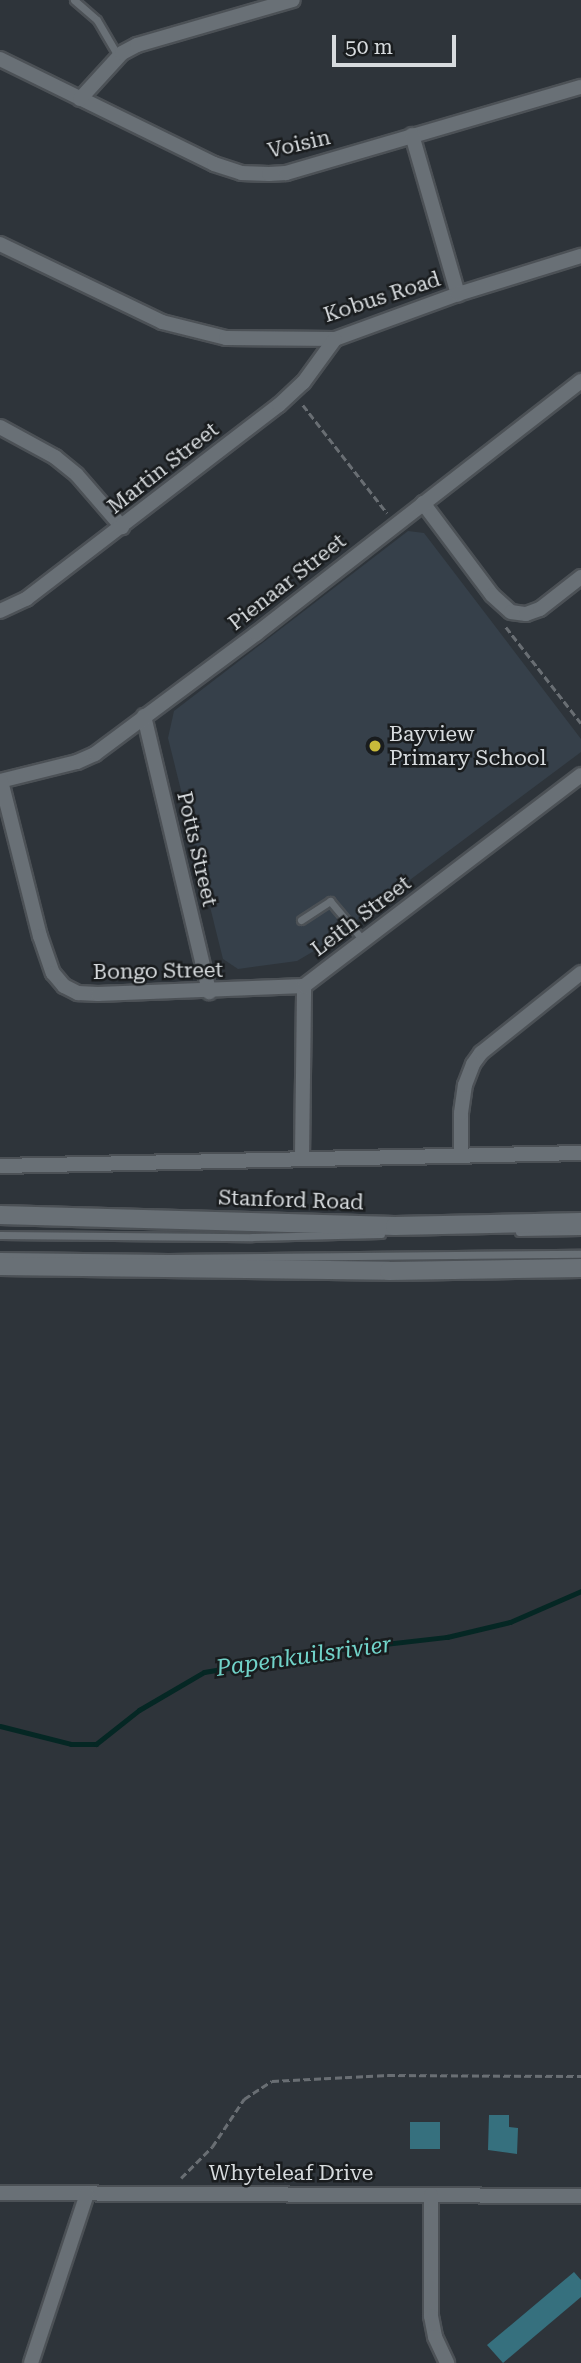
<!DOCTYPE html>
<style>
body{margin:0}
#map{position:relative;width:581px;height:2363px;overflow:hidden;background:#2e343a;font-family:"Roboto Serif",serif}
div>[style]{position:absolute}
.built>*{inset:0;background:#36404a}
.stream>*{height:5px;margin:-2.5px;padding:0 2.5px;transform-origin:2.5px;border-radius:2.5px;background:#052724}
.building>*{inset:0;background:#36707e;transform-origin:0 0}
.path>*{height:2.5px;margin-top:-1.25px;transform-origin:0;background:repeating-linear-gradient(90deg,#696e73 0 7px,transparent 0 10.5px)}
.roads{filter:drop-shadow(2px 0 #4c5156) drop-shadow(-2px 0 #4c5156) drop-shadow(0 2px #4c5156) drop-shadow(0 -2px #4c5156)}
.lane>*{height:7px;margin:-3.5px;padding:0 3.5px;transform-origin:3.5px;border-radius:3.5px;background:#697076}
.street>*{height:14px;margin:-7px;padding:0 7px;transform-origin:7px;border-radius:7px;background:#697076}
.secondary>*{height:18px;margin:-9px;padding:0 9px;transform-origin:9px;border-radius:9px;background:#697076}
.dots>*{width:19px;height:19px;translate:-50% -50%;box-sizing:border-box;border:4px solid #191c1e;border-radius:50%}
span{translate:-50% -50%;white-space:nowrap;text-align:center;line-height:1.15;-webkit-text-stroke:5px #191c1e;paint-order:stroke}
.street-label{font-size:21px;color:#d7dbde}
.poi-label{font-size:21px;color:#d7dbde}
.left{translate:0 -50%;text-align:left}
.water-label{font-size:23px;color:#71d3c9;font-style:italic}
.scale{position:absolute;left:332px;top:35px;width:124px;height:32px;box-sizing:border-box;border:4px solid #d7dbde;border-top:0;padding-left:9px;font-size:21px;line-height:24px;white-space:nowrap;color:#d7dbde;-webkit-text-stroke:5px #191c1e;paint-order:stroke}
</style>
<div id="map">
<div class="built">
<div style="clip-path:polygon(408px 531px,424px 533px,581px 739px,581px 752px,319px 948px,297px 961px,238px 969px,223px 959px,168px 738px,174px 711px)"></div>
</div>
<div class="stream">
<div style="left:0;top:1726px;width:73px;rotate:14.2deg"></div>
<div style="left:71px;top:1744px;width:25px"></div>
<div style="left:96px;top:1744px;width:55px;rotate:-38.3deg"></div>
<div style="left:139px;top:1710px;width:75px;rotate:-30.3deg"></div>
<div style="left:204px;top:1672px;width:139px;rotate:-9.5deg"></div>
<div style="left:341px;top:1649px;width:107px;rotate:-6.5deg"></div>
<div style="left:447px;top:1637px;width:65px;rotate:-13.4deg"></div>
<div style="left:510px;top:1622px;width:77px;rotate:-23.6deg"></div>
</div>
<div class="building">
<div style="clip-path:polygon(489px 2115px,509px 2115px,509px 2127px,518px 2128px,517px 2154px,488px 2150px)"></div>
<div style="left:410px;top:2122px;width:30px;height:27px"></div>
<div style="clip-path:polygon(574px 2272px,581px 2280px,581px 2297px,503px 2363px,487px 2345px)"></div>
</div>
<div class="path">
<div style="left:303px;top:405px;width:137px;rotate:52.1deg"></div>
<div style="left:506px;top:627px;width:122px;rotate:52deg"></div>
<div style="left:181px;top:2178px;width:44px;rotate:-45deg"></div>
<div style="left:212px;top:2147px;width:58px;rotate:-56.3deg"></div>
<div style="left:244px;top:2099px;width:33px;rotate:-33deg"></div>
<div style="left:272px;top:2081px;width:116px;rotate:-3deg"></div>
<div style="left:388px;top:2075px;width:193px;rotate:0.3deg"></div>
</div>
<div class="roads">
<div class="lane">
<div style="left:74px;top:0;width:30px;rotate:41deg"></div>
<div style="left:97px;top:20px;width:42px;rotate:59.7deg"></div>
<div style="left:301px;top:920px;width:35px;rotate:-33deg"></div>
<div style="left:330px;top:901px;width:51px;rotate:49.8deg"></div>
<div style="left:519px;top:1232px;width:62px;rotate:-0.9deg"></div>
<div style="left:0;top:1235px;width:252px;rotate:0.5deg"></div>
<div style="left:252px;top:1237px;width:129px;rotate:-1.3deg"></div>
<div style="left:0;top:1256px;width:168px;rotate:0.7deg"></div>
<div style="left:168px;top:1258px;width:413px;rotate:-0.6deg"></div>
</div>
<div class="street">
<div style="left:0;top:59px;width:238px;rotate:26.1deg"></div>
<div style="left:214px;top:164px;width:28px;rotate:18deg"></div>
<div style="left:241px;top:173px;width:28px;rotate:2deg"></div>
<div style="left:269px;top:174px;width:17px;rotate:-3deg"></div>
<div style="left:286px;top:173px;width:307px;rotate:-16.3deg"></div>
<div style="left:80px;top:99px;width:62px;rotate:-47.6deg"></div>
<div style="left:122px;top:53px;width:17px;rotate:-28deg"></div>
<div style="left:137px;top:45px;width:162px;rotate:-16.1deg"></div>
<div style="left:412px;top:135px;width:166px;rotate:73.9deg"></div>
<div style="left:0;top:244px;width:180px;rotate:25.7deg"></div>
<div style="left:162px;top:322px;width:66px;rotate:14deg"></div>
<div style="left:226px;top:338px;width:109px;rotate:0.5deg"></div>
<div style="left:335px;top:339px;width:131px;rotate:-20.1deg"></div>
<div style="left:458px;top:294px;width:129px;rotate:-17.2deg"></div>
<div style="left:0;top:427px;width:63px;rotate:28.6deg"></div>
<div style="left:55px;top:457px;width:28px;rotate:39deg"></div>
<div style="left:77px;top:475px;width:69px;rotate:49.1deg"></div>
<div style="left:423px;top:503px;width:115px;rotate:53.1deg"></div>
<div style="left:492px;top:595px;width:25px;rotate:42deg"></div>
<div style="left:511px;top:612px;width:15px;rotate:8deg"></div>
<div style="left:526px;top:614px;width:15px;rotate:-20deg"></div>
<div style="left:540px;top:609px;width:52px;rotate:-38deg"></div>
<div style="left:0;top:611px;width:29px;rotate:-25deg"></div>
<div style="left:26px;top:599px;width:319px;rotate:-37.5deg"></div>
<div style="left:279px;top:405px;width:33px;rotate:-43deg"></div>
<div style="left:303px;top:383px;width:54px;rotate:-54deg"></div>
<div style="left:144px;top:716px;width:284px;rotate:76.7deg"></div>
<div style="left:0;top:781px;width:79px;rotate:-13.9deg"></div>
<div style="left:77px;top:762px;width:20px;rotate:-24deg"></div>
<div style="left:95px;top:754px;width:201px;rotate:-36.7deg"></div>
<div style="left:256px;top:634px;width:412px;rotate:-37.9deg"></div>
<div style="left:1px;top:781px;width:160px;rotate:75.9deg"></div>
<div style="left:40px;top:936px;width:39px;rotate:71deg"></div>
<div style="left:53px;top:973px;width:17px;rotate:50deg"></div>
<div style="left:64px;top:986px;width:16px;rotate:27deg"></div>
<div style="left:78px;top:993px;width:20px;rotate:3deg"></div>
<div style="left:98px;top:994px;width:206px;rotate:-2.2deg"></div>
<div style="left:461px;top:1155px;width:42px;rotate:-90deg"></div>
<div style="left:461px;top:1113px;width:28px;rotate:-82deg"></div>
<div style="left:465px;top:1085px;width:22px;rotate:-69deg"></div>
<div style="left:473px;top:1064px;width:14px;rotate:-54deg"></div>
<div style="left:481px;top:1053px;width:128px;rotate:-38.7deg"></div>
<div style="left:302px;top:1158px;width:172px;rotate:-89.3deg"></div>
<div style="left:304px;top:986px;width:348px;rotate:-37.3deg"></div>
<div style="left:0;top:1166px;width:581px;rotate:-1.28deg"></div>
<div style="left:0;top:2193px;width:581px;rotate:0.3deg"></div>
<div style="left:431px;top:2195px;width:121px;rotate:90deg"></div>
<div style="left:431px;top:2316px;width:21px;rotate:79deg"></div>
<div style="left:435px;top:2337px;width:29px;rotate:65deg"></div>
<div style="left:31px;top:2363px;width:178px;rotate:-71.7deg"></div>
</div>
<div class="secondary">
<div style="left:0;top:1215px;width:395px;rotate:1.6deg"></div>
<div style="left:395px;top:1226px;width:186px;rotate:-1.2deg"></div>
<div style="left:0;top:1266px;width:389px;rotate:0.7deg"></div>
<div style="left:389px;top:1271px;width:192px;rotate:-0.9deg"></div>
</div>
</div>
<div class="dots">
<div style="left:375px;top:746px;background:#c9ba3a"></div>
</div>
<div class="street-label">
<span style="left:299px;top:144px;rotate:-13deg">Voisin</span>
<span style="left:382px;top:297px;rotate:-18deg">Kobus Road</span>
<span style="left:163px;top:468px;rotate:-38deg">Martin Street</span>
<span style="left:287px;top:582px;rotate:-38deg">Pienaar Street</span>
<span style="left:197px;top:849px;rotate:77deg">Potts Street</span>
<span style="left:361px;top:916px;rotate:-37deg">Leith Street</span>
<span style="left:158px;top:971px;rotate:-1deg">Bongo Street</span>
<span style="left:291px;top:1200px;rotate:2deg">Stanford Road</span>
<span style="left:291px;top:2173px">Whyteleaf Drive</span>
</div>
<div class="poi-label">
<span class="left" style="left:389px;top:746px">Bayview<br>Primary School</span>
</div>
<div class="water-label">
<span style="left:304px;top:1657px;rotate:-8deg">Papenkuilsrivier</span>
</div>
<div class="scale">50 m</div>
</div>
